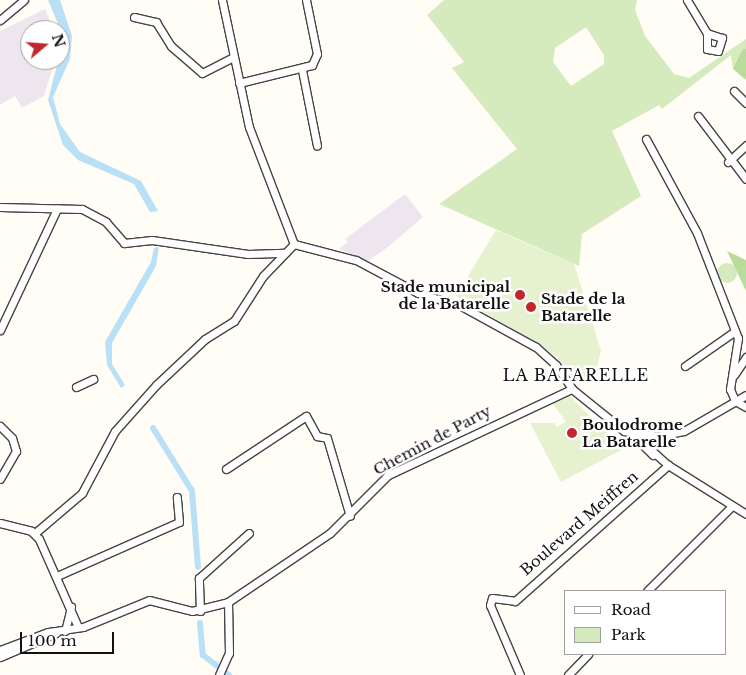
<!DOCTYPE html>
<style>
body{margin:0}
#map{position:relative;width:746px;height:675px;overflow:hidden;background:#fffdf5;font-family:"Libre Baskerville",serif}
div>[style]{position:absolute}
.industrial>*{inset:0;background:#eee6ef}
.green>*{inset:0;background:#d5ebbd}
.round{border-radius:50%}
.forest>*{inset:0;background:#b9dc9c}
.pitch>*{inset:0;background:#e6f2cf}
.water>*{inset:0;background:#b9e0f7}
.canal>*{height:6px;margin:-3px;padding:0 3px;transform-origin:3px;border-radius:3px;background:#b9e0f7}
.roads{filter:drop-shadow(1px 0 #444) drop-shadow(-1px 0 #444) drop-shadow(0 1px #444) drop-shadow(0 -1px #444)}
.minor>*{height:7px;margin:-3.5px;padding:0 3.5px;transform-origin:3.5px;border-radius:3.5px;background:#fff}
.dots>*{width:14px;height:14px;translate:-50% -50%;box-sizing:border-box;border:2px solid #fff;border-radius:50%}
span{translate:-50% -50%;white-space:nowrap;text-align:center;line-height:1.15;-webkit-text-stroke:5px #fff;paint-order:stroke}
.poi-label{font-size:15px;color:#111;font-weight:700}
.right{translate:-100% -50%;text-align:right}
.left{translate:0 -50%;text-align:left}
.street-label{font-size:15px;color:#111}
.neighbourhood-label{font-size:16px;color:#111;letter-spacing:1px}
.legend{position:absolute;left:564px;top:590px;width:162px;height:65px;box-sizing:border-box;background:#fff;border:1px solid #a0a0a0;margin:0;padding:6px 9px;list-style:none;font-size:15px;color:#111}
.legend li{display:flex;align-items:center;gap:10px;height:25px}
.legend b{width:25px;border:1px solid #a0a0a0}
.north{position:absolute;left:20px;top:20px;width:50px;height:50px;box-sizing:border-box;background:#fff;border:1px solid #a0a0a0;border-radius:50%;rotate:72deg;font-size:14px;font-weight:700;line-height:20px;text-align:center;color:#111}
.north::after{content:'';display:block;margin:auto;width:18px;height:22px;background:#c4262e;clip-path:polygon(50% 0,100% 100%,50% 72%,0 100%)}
.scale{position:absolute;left:20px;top:632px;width:94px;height:22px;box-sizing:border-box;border:2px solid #111;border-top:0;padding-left:6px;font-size:15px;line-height:18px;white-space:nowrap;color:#111;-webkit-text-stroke:4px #fff;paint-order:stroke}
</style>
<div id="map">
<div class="industrial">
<div style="clip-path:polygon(45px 9px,54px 30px,30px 30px,30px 60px,55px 60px,44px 96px,22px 108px,15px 96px,0 105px,0 31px)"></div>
<div style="clip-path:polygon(405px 194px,423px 217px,388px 247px,368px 261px,339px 249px,348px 242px,345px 239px)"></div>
</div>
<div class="green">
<div style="clip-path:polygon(evenodd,444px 0,637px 0,635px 10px,645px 36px,674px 74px,689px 78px,746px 39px,746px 49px,733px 69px,731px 55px,662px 109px,659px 105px,612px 131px,641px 196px,582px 234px,579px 266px,439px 204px,517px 149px,452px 68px,464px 62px,427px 15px,444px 0,586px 27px,604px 55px,604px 64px,571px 86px,553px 62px,555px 48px,586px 27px)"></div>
<div class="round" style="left:717px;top:263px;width:20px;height:20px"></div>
</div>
<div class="forest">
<div style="clip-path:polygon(743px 49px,746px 49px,746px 80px,733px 69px)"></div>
<div style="clip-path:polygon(727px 251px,746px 260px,746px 291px)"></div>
</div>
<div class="pitch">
<div style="clip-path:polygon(496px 230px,574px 264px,601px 351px,596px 370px,578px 384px,557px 357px,541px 345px,456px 296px)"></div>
<div style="clip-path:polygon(570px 396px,623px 449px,561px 482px,530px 423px,555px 423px,556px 427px,566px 422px,553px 404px)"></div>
</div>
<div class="water">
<div style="clip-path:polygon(48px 0,60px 0,72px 36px,70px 59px,53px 97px,60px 124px,80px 152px,141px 181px,158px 211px,150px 212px,134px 184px,78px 160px,63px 145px,48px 100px,64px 38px)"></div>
<div style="clip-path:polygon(159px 247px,156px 266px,112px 343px,112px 364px,125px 385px,121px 388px,107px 365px,105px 342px,151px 262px,154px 248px)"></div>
</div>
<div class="canal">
<div style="left:153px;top:428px;width:74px;rotate:58.2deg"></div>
<div style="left:192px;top:491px;width:76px;rotate:85.5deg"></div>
<div style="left:200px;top:623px;width:32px;rotate:85deg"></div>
<div style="left:203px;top:655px;width:33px;rotate:38deg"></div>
</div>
<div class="roads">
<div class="minor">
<div style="left:222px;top:0;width:130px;rotate:78deg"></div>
<div style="left:249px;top:127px;width:125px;rotate:69deg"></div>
<div style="left:294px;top:244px;width:64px;rotate:14.5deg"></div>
<div style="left:356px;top:260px;width:70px;rotate:28deg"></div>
<div style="left:418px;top:293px;width:45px;rotate:16.8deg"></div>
<div style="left:461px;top:306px;width:85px;rotate:28.7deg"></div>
<div style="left:536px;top:347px;width:27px;rotate:42deg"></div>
<div style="left:556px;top:365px;width:29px;rotate:56deg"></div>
<div style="left:572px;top:389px;width:67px;rotate:38.9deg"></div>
<div style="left:624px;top:431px;width:34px;rotate:8deg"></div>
<div style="left:658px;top:436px;width:26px;rotate:-11deg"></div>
<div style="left:684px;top:431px;width:72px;rotate:-30.1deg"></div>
<div style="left:687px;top:0;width:39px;rotate:59deg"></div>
<div style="left:707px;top:33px;width:16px;rotate:90deg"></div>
<div style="left:707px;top:49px;width:11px;rotate:10deg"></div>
<div style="left:718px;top:51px;width:14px;rotate:-73deg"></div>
<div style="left:722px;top:38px;width:16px;rotate:-162deg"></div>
<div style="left:134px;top:17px;width:23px;rotate:13deg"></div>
<div style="left:156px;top:22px;width:28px;rotate:58deg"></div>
<div style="left:171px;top:46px;width:41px;rotate:41.1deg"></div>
<div style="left:202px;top:73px;width:35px;rotate:-27deg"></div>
<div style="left:0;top:20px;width:31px;rotate:-40deg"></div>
<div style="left:302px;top:70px;width:77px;rotate:78.8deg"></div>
<div style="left:239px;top:83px;width:75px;rotate:-13.9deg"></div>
<div style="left:312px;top:65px;width:12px;rotate:-66deg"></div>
<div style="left:317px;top:54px;width:55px;rotate:-101.5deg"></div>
<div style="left:734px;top:91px;width:17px;rotate:45deg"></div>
<div style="left:698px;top:116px;width:79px;rotate:52.7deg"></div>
<div style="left:646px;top:139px;width:107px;rotate:61.5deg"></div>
<div style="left:697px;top:233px;width:113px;rotate:68.7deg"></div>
<div style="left:738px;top:338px;width:52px;rotate:98.9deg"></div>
<div style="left:730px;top:389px;width:13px;rotate:67deg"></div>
<div style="left:735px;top:401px;width:13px;rotate:29deg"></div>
<div style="left:728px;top:162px;width:25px;rotate:-43deg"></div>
<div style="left:0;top:207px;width:82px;rotate:1.4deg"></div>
<div style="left:82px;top:209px;width:27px;rotate:28deg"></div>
<div style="left:106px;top:222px;width:28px;rotate:49deg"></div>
<div style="left:124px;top:243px;width:28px;rotate:-6deg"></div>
<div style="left:152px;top:240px;width:97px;rotate:8.3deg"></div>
<div style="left:248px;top:254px;width:37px;rotate:-2deg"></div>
<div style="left:0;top:330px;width:134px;rotate:-64.8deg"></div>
<div style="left:685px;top:366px;width:61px;rotate:-35deg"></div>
<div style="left:734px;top:375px;width:22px;rotate:-56deg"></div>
<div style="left:76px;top:387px;width:19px;rotate:-25deg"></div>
<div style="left:0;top:426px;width:17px;rotate:45deg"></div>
<div style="left:12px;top:438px;width:14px;rotate:73deg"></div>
<div style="left:16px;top:451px;width:32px;rotate:120deg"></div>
<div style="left:631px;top:433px;width:31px;rotate:45deg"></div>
<div style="left:645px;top:435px;width:14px;rotate:73deg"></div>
<div style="left:649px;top:448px;width:25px;rotate:42deg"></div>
<div style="left:668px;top:465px;width:92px;rotate:32.1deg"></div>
<div style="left:226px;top:469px;width:96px;rotate:-33.5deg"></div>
<div style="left:306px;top:416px;width:23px;rotate:61deg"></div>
<div style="left:317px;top:436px;width:10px;rotate:11deg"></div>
<div style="left:327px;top:438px;width:81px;rotate:73.6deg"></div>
<div style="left:0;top:523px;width:32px;rotate:14deg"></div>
<div style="left:31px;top:531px;width:11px;rotate:45deg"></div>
<div style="left:39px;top:539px;width:96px;rotate:66.1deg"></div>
<div style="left:35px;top:533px;width:62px;rotate:-40.4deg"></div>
<div style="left:82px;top:493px;width:70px;rotate:-62deg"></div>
<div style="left:115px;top:431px;width:62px;rotate:-48.3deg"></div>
<div style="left:156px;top:385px;width:67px;rotate:-43.2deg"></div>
<div style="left:205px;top:339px;width:34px;rotate:-32deg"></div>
<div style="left:234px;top:321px;width:54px;rotate:-57.2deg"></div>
<div style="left:263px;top:276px;width:45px;rotate:-45.9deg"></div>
<div style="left:57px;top:576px;width:133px;rotate:-23.9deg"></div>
<div style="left:179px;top:522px;width:25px;rotate:-95deg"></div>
<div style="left:647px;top:591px;width:120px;rotate:-45deg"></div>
<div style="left:200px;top:611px;width:33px;rotate:-92deg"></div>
<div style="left:199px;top:578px;width:67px;rotate:-42deg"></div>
<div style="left:65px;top:631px;width:25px;rotate:-76deg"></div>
<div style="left:0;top:650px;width:51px;rotate:-20.6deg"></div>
<div style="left:48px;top:632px;width:35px;rotate:-8deg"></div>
<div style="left:83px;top:627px;width:71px;rotate:-22.2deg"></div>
<div style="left:149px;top:600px;width:44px;rotate:14.3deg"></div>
<div style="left:192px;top:611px;width:37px;rotate:-14deg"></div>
<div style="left:228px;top:602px;width:123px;rotate:-34.1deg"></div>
<div style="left:330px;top:533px;width:82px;rotate:-45deg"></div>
<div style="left:388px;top:475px;width:203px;rotate:-25.1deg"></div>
<div style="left:0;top:657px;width:61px;rotate:-23.2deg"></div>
<div style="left:219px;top:675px;width:24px;rotate:-66deg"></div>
<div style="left:229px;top:653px;width:51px;rotate:-91.1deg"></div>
<div style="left:520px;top:675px;width:76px;rotate:-113.2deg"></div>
<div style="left:490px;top:605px;width:7px;rotate:-74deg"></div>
<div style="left:492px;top:598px;width:23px;rotate:7deg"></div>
<div style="left:515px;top:601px;width:205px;rotate:-41.6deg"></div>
<div style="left:568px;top:675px;width:29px;rotate:-46deg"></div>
</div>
</div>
<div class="dots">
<div style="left:520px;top:295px;background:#c4262e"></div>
<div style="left:531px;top:307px;background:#c4262e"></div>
<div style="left:572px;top:433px;background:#c4262e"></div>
</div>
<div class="poi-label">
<span class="right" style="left:510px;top:295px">Stade municipal<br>de la Batarelle</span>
<span class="left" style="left:541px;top:307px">Stade de la<br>Batarelle</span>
<span class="left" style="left:582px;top:433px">Boulodrome<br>La Batarelle</span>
</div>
<div class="street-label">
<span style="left:432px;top:440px;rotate:-28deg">Chemin de Party</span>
<span style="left:579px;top:523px;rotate:-41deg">Boulevard Meiffren</span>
</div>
<div class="neighbourhood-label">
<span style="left:576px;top:375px">LA BATARELLE</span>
</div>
<ul class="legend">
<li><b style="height:6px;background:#fff"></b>Road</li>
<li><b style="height:14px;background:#d5ebbd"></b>Park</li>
</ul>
<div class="north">N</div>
<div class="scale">100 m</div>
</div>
